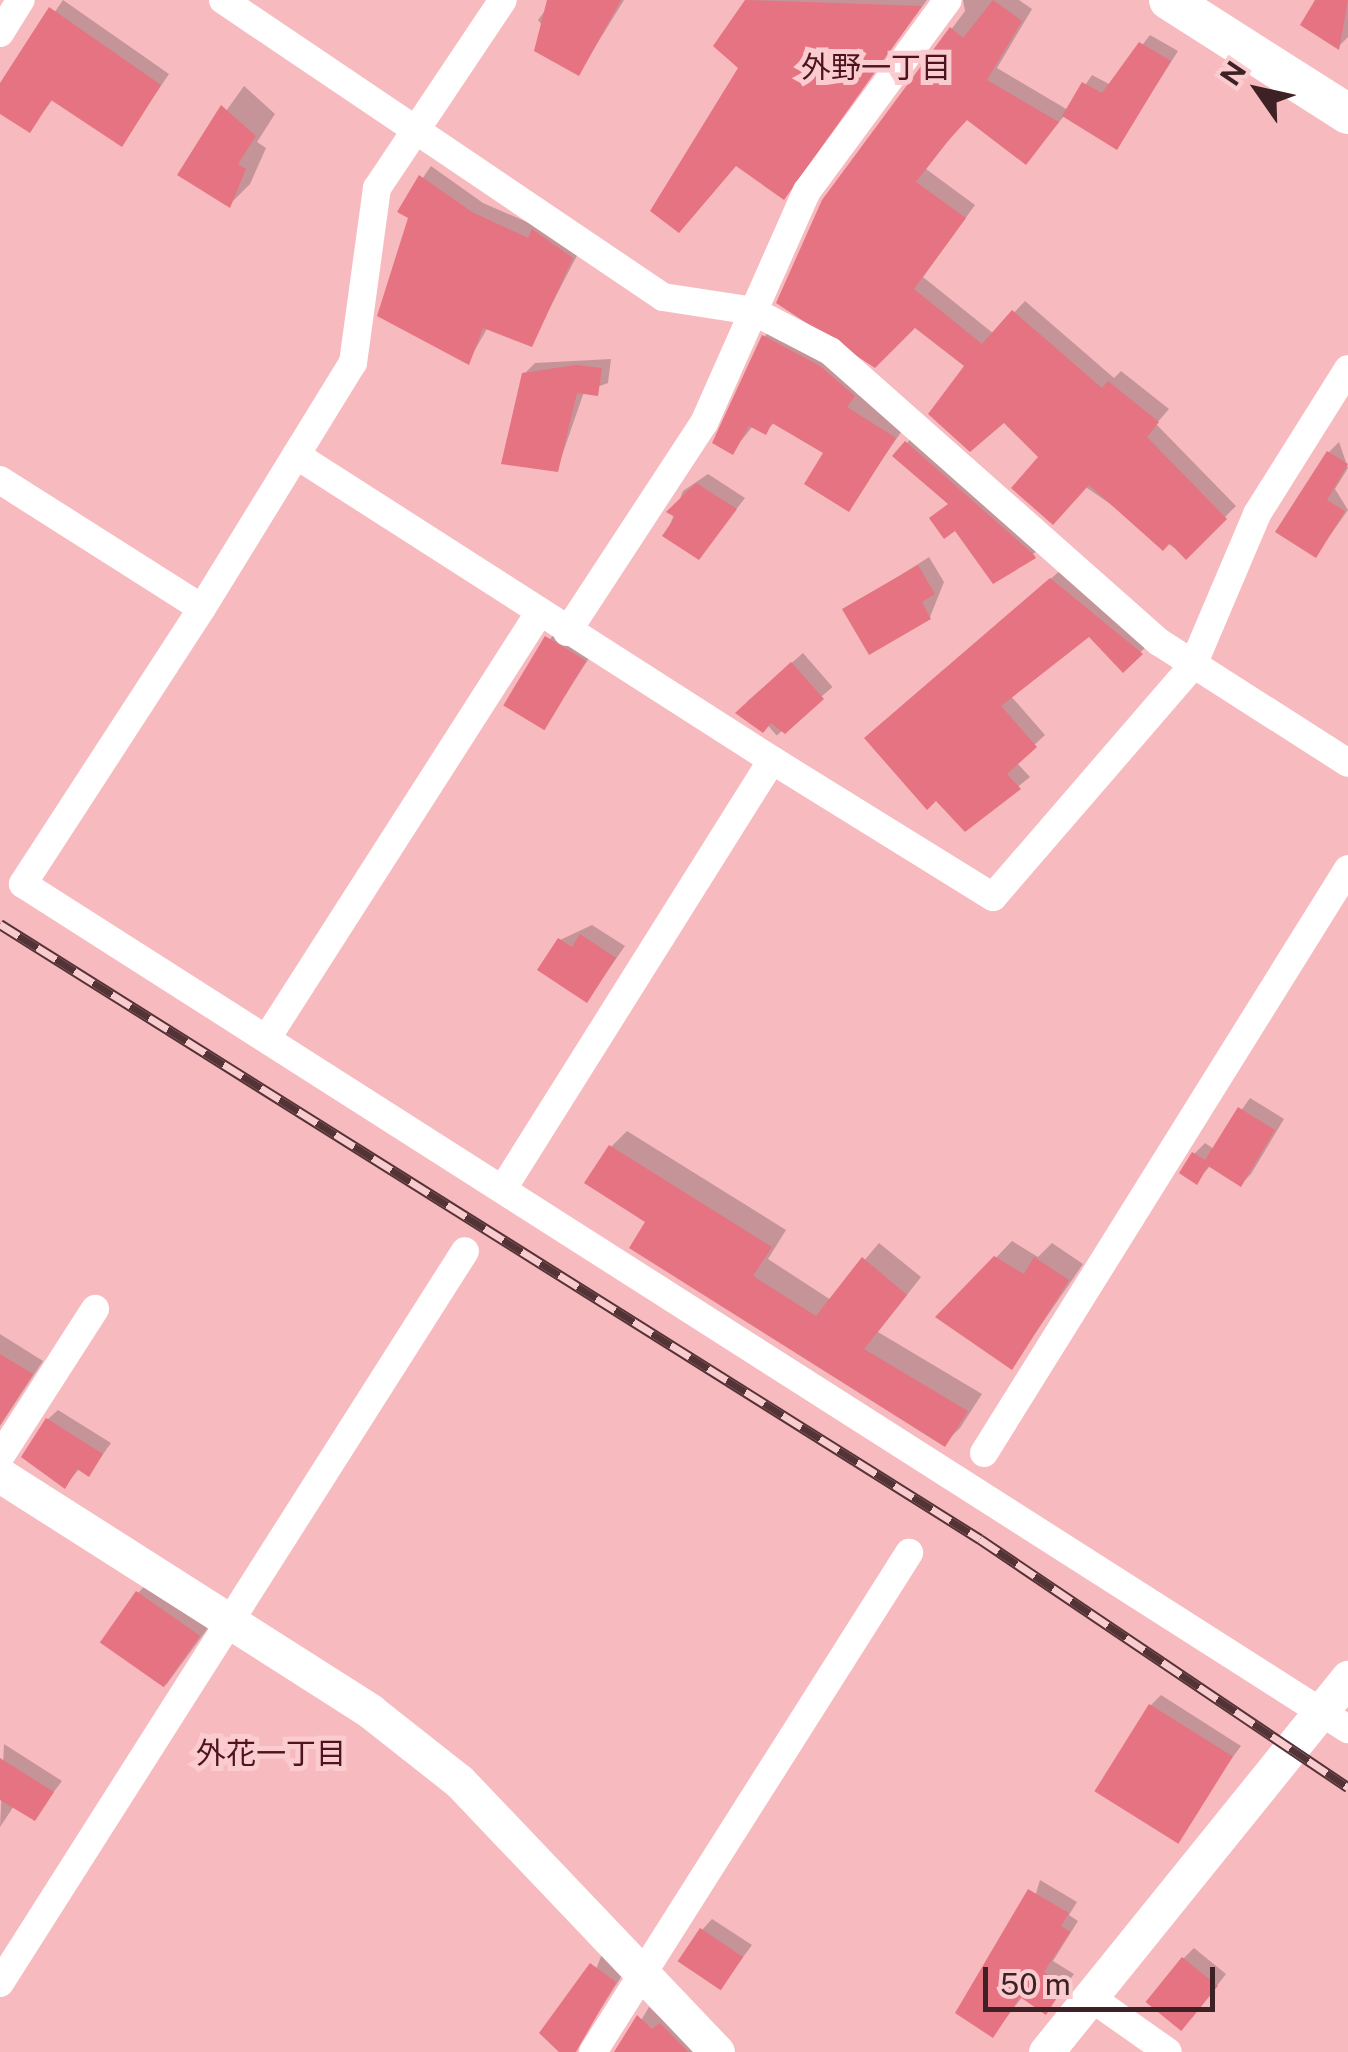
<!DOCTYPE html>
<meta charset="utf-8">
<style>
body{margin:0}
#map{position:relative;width:1348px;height:2052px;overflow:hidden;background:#f7babf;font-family:"Public Sans","Noto Sans JP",sans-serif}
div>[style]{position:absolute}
.shadow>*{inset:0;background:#0003;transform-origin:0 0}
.building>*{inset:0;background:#e67381;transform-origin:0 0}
.minor>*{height:28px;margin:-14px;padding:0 14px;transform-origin:14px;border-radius:14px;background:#fff}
.tertiary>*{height:35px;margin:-17.5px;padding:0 17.5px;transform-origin:17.5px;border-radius:17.5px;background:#fff}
.secondary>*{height:40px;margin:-20px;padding:0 20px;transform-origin:20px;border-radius:20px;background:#fff}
.rail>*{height:11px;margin-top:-5.5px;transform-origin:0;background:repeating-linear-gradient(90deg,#facccf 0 22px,#543337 0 44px);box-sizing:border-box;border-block:2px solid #543337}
span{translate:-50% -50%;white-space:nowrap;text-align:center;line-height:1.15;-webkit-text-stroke:10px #facccf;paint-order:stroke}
.neighbourhood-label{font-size:30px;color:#4e131e}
.north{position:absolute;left:1208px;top:40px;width:100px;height:100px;-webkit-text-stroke:8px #facccf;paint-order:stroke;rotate:304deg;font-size:28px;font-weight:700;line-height:40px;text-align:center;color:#3e2124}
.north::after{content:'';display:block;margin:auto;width:35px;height:45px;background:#3e2124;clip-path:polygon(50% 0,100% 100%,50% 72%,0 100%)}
.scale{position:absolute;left:983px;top:1967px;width:232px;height:45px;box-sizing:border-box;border:5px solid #3e2124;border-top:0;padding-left:12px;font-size:30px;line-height:35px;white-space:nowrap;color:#3e2124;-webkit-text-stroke:8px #facccf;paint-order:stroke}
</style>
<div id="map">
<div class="shadow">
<div style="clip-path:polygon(63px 0,169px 74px,122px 144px,53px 99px,30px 130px,0 111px,0 92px)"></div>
<div style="clip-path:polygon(553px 0,624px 0,579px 73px,538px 20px)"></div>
<div style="clip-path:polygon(748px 0,927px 0,784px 196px,741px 68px,716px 46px)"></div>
<div style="clip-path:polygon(963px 0,1019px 0,1032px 9px,997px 68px,1068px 110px,1092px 75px,1111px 85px,1150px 35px,1178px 51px,1117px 147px,1065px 115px,1026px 162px,967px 117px,926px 169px,975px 205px,923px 277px,994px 334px,1025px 301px,1114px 378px,1121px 371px,1169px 409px,1156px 424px,1236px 506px,1186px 556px,1042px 457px,824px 201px,965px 11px)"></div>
<div style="clip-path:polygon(1318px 0,1348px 0,1348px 37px,1338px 47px)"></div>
<div style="clip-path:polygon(244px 86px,275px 114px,257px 142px,266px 148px,250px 184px,229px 205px,181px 174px)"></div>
<div style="clip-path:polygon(431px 166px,483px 203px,582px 246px,531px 344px,488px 327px,468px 362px,411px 217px,400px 211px)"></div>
<div style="clip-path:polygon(777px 324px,866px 382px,857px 394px,906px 425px,848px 509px,826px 453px,775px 422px,765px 432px,753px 426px,732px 452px,764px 337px)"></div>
<div style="clip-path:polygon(611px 359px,608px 383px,584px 392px,557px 470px,524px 374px,535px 363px)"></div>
<div style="clip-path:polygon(917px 432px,1045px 546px,993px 580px,950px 503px,895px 456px)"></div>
<div style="clip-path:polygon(1339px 442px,1348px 468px,1335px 489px,1348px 510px,1316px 555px,1329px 452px)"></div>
<div style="clip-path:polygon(708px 474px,745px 498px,699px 557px,666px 535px,683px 491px)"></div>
<div style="clip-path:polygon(929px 557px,944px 582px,930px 617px,846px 610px)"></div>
<div style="clip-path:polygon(1062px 569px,1151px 642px,1123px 669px,1089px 634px,1010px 695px,1045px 735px,1016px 762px,1030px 777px,965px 829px,878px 728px)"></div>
<div style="left:558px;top:627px;width:43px;height:93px;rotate:33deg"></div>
<div style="left:803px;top:653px;width:45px;height:74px;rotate:49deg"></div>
<div style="clip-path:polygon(592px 925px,625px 946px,587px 1000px,560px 940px)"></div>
<div style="clip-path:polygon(1250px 1098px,1284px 1119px,1251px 1174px,1241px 1184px,1211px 1165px,1197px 1181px,1194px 1154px,1205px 1143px,1214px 1149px)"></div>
<div style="clip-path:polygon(627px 1131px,786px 1230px,768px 1259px,831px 1300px,879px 1243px,921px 1277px,878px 1332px,982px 1394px,960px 1428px,944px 1444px,649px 1222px,611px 1147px)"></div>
<div style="clip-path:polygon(1012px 1241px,1038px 1257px,1052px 1243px,1083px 1264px,1012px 1367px,939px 1317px)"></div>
<div style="clip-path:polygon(0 1334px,43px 1361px,0 1426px)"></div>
<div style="clip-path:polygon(58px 1410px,111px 1443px,89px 1474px,80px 1468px,65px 1486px,47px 1420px)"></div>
<div style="clip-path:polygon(159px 1572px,219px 1613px,166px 1685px,138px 1593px)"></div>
<div style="clip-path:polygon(1161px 1695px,1241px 1746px,1182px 1826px,1151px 1705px)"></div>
<div style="clip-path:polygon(4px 1744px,62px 1781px,34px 1818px,14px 1806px,0 1827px)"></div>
<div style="clip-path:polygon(1040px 1880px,1077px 1902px,1069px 1915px,1078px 1921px,1053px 1961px,1074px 1974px,1046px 2012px,1023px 1996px,993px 2035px)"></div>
<div style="clip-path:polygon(712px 1919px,752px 1945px,721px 1987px,702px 1930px)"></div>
<div style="clip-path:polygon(1194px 1948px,1226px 1974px,1192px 2018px,1183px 1959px)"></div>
<div style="clip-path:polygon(602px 1954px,625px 1971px,577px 2046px,563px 2052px)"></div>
<div style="clip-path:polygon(649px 2007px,664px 2021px,704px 2052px,622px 2052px)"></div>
</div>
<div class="building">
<div style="clip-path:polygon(547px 0,621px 0,579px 76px,534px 51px)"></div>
<div style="clip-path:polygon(745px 0,922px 6px,784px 200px,736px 166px,679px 233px,650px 211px,738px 68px,713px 46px)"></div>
<div style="clip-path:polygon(993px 0,1022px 21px,987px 80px,1059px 122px,1026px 165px,967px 120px,947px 142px,916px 182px,966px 218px,914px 289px,982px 344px,1012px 310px,1102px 388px,1108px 381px,1159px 422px,1147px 437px,1227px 519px,1186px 560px,1170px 543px,1163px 551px,1089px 485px,1053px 525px,1011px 488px,1038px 457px,1004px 423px,970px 452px,928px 414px,964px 366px,915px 328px,875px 368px,776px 303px,822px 200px,950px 27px,963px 38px)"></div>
<div style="clip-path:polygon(1315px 0,1348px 0,1339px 50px,1300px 25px)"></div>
<div style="clip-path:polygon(49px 7px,161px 85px,122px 147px,51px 100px,30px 133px,0 114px,0 83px)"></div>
<div style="clip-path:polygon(1139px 42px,1171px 61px,1117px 150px,1062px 116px,1082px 82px,1102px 93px)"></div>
<div style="clip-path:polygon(221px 105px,256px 136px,238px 164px,246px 169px,230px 208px,177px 175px)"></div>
<div style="clip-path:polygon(419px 175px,472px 212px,528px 238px,532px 229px,573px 258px,532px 347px,483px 328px,469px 365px,377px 316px,408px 218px,397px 212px)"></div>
<div style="clip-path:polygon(762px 335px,820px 366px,855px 396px,847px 407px,896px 438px,849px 512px,804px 484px,823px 453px,772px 423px,766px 435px,749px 426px,733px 455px,712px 443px)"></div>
<div style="clip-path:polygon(576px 365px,602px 368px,598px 396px,577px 393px,558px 472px,501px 464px,522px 373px)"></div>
<div style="clip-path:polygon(905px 441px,1034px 555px,1036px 558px,993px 584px,955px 531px,944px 539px,929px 518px,948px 504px,892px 456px)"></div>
<div style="clip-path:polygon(1327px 451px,1348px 464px,1327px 500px,1345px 511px,1316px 558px,1275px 532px)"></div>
<div style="clip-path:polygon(696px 483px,737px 509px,699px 560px,662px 536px,675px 517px,666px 512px)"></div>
<div style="clip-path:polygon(918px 565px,935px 594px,922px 602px,931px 619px,869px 655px,842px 609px)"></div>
<div style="clip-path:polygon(1050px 578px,1143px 654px,1123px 673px,1089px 637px,1001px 706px,1037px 747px,1007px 774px,1021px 789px,965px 832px,936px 801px,927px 810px,864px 738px)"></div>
<div style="left:545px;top:636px;width:48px;height:81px;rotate:31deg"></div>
<div style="clip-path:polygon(791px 662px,824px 699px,785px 734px,771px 723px,763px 733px,735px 713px)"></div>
<div style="clip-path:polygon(580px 934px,616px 958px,587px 1003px,537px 970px,558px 938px,572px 947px)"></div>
<div style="clip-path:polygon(1238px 1107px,1275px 1130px,1241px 1187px,1208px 1166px,1197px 1185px,1179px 1173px,1192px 1152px,1205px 1160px)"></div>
<div style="clip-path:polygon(609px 1145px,772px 1247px,753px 1276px,816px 1316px,862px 1257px,907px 1295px,864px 1349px,968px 1411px,945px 1447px,629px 1248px,645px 1222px,584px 1183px)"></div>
<div style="clip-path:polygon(994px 1256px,1024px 1274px,1034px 1257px,1069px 1280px,1012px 1370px,935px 1317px)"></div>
<div style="clip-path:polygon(0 1354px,33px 1374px,0 1425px)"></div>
<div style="clip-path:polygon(46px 1418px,103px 1454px,89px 1477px,77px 1469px,65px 1489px,21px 1457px)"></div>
<div style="left:136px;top:1591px;width:78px;height:63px;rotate:35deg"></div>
<div style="left:1149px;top:1704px;width:99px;height:103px;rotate:32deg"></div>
<div style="clip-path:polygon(0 1758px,54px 1792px,35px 1821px,0 1800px)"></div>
<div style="clip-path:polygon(1028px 1889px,1069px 1913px,1061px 1926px,1070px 1932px,1044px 1972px,1065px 1985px,1046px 2015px,1020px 1997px,993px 2038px,955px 2013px)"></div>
<div style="left:700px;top:1928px;width:52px;height:40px;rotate:34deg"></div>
<div style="left:1182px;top:1957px;width:46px;height:58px;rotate:39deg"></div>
<div style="clip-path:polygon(590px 1963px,616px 1982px,576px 2052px,559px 2052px,539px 2033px)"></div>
<div style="clip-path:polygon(637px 2015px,652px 2029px,660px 2023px,688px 2052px,614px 2052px)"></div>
</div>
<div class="minor">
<div style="left:223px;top:0;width:531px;rotate:34.02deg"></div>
<div style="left:663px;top:297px;width:91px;rotate:8.8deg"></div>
<div style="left:753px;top:311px;width:87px;rotate:27.5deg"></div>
<div style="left:830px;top:351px;width:439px;rotate:41.5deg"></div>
<div style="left:1159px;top:642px;width:224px;rotate:32.6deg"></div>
<div style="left:0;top:33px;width:39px;rotate:-58deg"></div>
<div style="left:296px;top:455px;width:565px;rotate:32.65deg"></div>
<div style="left:772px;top:760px;width:504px;rotate:122.11deg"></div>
<div style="left:0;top:480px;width:239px;rotate:32.4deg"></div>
<div style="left:202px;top:608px;width:288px;rotate:-58.4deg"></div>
<div style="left:353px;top:363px;width:177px;rotate:-82.2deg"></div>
<div style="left:377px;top:188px;width:226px;rotate:-56.2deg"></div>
<div style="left:202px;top:608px;width:329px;rotate:123deg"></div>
<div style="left:23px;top:884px;width:1572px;rotate:32.53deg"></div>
<div style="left:567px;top:632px;width:250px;rotate:-56.8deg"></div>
<div style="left:704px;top:423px;width:254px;rotate:-66.1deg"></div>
<div style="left:807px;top:191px;width:237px;rotate:-53.6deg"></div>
<div style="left:772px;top:760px;width:260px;rotate:31.8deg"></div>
<div style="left:993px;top:897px;width:306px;rotate:-49.2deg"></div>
<div style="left:1193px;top:665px;width:164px;rotate:-67deg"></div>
<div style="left:1257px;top:514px;width:171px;rotate:-57.9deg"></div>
<div style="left:267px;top:1038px;width:505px;rotate:-57.38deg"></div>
<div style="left:984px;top:1453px;width:688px;rotate:-58.07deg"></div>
<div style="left:0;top:1457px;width:176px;rotate:-57.3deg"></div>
<div style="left:0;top:1983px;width:867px;rotate:-57.57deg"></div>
<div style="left:1090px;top:1997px;width:95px;rotate:35.2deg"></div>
<div style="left:593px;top:2052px;width:591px;rotate:-57.66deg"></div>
</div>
<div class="tertiary">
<div style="left:0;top:1475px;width:439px;rotate:32.5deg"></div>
<div style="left:370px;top:1711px;width:113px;rotate:38.2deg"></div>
<div style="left:459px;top:1781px;width:374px;rotate:46.4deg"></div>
<div style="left:1046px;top:2052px;width:481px;rotate:-51.1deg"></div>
</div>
<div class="secondary">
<div style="left:1169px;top:0;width:212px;rotate:32.5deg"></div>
</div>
<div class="rail">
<div style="left:0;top:924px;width:1157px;rotate:32.11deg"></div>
<div style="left:980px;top:1539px;width:444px;rotate:34deg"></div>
</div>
<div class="neighbourhood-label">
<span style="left:876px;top:67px">外野一丁目</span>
<span style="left:271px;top:1753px">外花一丁目</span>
</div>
<div class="north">N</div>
<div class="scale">50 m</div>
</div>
